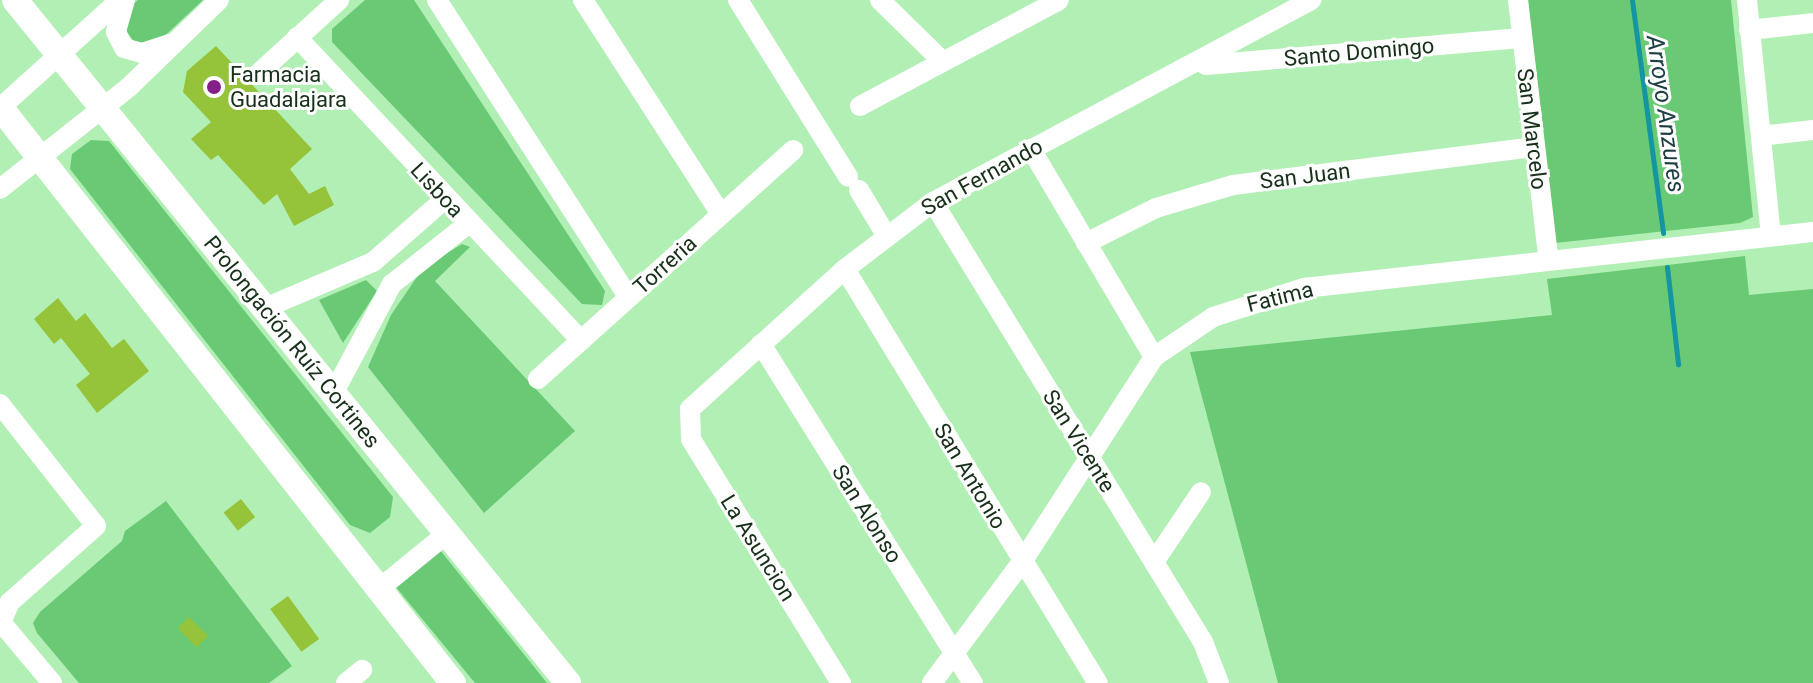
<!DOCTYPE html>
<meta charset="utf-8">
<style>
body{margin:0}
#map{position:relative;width:1813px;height:683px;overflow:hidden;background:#b1efb5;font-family:Roboto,sans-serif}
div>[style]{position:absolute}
.green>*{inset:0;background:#69c974}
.stream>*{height:5px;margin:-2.5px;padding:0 2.5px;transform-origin:2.5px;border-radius:2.5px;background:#1495a2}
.building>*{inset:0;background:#95c33a;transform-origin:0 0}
.minor>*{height:20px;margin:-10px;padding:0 10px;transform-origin:10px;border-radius:10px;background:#fff}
.major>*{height:26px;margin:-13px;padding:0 13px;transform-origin:13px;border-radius:13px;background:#fff}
.dots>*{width:22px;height:22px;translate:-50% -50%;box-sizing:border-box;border:4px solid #fefefe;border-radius:50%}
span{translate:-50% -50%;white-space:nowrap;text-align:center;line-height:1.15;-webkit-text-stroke:6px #fefefe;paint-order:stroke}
.street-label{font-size:22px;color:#17301a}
.poi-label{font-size:22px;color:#17301a}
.left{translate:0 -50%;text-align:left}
.water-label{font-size:24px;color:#1d3e43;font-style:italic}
</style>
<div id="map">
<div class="green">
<div style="clip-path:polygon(138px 0,203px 0,157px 43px,137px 45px,125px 30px,131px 6px)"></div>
<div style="clip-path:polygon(365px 0,414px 0,605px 291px,602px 305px,582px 304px,332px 42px,332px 29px)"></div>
<div style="clip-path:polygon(1528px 0,1731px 0,1753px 217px,1740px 223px,1555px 243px)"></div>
<div style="clip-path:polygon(91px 140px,109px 141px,393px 497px,390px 517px,370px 533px,350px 525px,70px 169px,72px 154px)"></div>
<div style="clip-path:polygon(462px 244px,470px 247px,435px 281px,575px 431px,484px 513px,368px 367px,391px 315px,423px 268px)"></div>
<div style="clip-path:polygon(1745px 256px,1749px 295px,1813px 289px,1813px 683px,1278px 683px,1190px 352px,1552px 315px,1547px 279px)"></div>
<div style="clip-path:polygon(366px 280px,377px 291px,343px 343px,319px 300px)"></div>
<div style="clip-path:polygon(166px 501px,292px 666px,269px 683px,79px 683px,37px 633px,33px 623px,40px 612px,122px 541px,125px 531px)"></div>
<div style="clip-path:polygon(440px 550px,547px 683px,475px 683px,395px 586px)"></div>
</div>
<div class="stream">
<div style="left:1632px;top:0;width:235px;rotate:82.4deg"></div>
<div style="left:1667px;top:267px;width:98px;rotate:83.5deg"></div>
</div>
<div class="building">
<div style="clip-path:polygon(216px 46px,312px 149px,290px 169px,309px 194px,325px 186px,334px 205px,294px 226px,277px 194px,264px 205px,218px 155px,211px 160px,191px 139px,211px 122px,183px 92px,187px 71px)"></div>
<div style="clip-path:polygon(58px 298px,76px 321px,85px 313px,112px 348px,124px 339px,149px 371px,97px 413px,76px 385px,90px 374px,61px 338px,54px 344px,34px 319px)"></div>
<div style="left:241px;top:499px;width:23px;height:22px;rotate:52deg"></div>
<div style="left:288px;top:596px;width:53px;height:22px;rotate:54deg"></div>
<div style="left:189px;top:617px;width:27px;height:16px;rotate:45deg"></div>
</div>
<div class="minor">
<div style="left:125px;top:0;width:33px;rotate:106deg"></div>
<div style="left:116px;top:32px;width:18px;rotate:63deg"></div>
<div style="left:124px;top:48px;width:19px;rotate:16deg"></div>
<div style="left:142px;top:53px;width:29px;rotate:-18deg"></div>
<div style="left:437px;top:0;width:354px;rotate:57.2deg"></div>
<div style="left:583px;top:0;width:255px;rotate:57.2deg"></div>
<div style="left:738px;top:0;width:208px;rotate:58.1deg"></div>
<div style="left:880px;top:0;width:87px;rotate:44.5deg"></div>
<div style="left:1518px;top:0;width:259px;rotate:83.3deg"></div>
<div style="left:1747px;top:0;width:237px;rotate:84.2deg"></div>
<div style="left:1749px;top:30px;width:64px;rotate:-6.2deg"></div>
<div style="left:297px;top:37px;width:416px;rotate:46.9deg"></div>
<div style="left:1206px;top:65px;width:316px;rotate:-4.9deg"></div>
<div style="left:258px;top:74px;width:110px;rotate:-42.4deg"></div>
<div style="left:860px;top:106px;width:225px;rotate:-28deg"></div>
<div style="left:0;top:108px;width:161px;rotate:-42deg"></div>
<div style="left:1761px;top:136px;width:52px;rotate:-6.6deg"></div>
<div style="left:1031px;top:149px;width:242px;rotate:59.4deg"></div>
<div style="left:0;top:189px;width:164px;rotate:-38.3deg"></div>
<div style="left:129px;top:87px;width:125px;rotate:-44deg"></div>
<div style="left:859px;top:190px;width:52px;rotate:59deg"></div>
<div style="left:933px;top:202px;width:516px;rotate:58.47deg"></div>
<div style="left:1203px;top:642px;width:44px;rotate:68.7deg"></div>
<div style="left:1086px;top:243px;width:78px;rotate:-26.6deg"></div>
<div style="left:1156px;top:208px;width:80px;rotate:-16.6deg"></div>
<div style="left:1233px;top:185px;width:302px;rotate:-7.2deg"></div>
<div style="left:845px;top:269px;width:485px;rotate:58.6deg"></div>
<div style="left:265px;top:308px;width:117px;rotate:-23.1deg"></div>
<div style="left:373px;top:262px;width:96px;rotate:-41.2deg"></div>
<div style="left:761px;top:344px;width:400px;rotate:58deg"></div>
<div style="left:538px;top:379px;width:343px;rotate:-41.9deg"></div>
<div style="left:334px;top:392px;width:123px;rotate:-61.8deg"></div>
<div style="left:392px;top:284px;width:98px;rotate:-38.4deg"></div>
<div style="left:0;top:404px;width:155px;rotate:51.8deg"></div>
<div style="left:96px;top:526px;width:115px;rotate:138.5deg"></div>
<div style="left:10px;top:602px;width:22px;rotate:114deg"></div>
<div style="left:1154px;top:562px;width:84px;rotate:-56.1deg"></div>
<div style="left:379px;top:589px;width:85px;rotate:-39.3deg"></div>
<div style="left:0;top:621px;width:81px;rotate:50deg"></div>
<div style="left:346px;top:683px;width:21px;rotate:-39deg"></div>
<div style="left:841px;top:683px;width:286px;rotate:-121.6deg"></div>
<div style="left:691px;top:439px;width:30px;rotate:-92deg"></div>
<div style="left:690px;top:409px;width:209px;rotate:-42.1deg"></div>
<div style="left:845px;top:269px;width:111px;rotate:-37.3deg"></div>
<div style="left:933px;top:202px;width:429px;rotate:-28.1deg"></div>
<div style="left:932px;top:683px;width:151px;rotate:-53.4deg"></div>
<div style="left:1022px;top:562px;width:244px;rotate:-57.2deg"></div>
<div style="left:1154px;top:357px;width:71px;rotate:-34.1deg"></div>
<div style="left:1213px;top:317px;width:96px;rotate:-17.7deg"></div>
<div style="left:1304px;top:288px;width:512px;rotate:-6.28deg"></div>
</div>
<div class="major">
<div style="left:15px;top:0;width:879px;rotate:51deg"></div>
<div style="left:0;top:107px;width:733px;rotate:51.82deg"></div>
</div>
<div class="dots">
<div style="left:214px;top:87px;background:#852089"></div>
</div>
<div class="street-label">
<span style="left:1359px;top:52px;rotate:-5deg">Santo Domingo</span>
<span style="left:1532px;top:129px;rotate:83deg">San Marcelo</span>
<span style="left:1305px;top:176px;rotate:-7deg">San Juan</span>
<span style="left:982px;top:177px;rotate:-29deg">San Fernando</span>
<span style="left:437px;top:190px;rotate:47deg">Lisboa</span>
<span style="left:665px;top:265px;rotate:-42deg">Torreria</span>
<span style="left:1280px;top:297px;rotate:-14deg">Fatima</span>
<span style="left:292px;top:342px;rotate:51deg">Prolongación Ruíz Cortines</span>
<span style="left:1079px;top:441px;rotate:58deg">San Vicente</span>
<span style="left:970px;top:476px;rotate:59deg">San Antonio</span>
<span style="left:867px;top:514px;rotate:58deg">San Alonso</span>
<span style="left:758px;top:548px;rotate:58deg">La Asuncion</span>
</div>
<div class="poi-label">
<span class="left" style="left:230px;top:87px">Farmacia<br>Guadalajara</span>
</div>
<div class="water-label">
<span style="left:1665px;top:114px;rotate:82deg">Arroyo Anzures</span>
</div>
</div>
